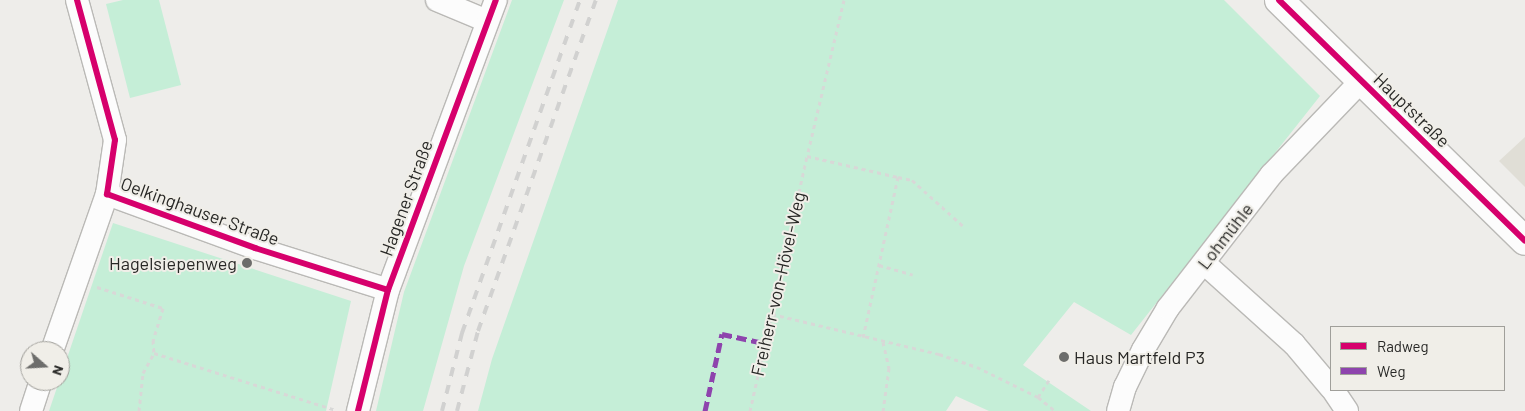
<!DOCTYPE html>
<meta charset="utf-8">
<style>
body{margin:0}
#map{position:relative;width:1525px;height:411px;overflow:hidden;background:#eeedea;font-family:Barlow,sans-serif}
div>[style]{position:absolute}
.built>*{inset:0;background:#e0ded6}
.green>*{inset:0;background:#c5eed7}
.path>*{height:3px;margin-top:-1.5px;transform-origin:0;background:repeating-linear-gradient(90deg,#d8d8d7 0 4px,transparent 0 8px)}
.roads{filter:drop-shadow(1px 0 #bab9b6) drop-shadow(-1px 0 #bab9b6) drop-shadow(0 1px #bab9b6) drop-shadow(0 -1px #bab9b6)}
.street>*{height:22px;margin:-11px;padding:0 11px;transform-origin:11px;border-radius:11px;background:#fcfcfc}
.secondary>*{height:28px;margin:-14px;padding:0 14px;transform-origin:14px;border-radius:14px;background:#fcfcfc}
.rail>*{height:4px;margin-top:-2px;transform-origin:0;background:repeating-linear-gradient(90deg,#d1d1d0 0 9px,transparent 0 18px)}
.quiet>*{height:5px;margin-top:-2.5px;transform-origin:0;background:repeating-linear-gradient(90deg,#8e44ad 0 10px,transparent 0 15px)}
.cycleway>*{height:6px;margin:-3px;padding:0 3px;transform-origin:3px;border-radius:3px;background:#d6006c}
.dots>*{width:14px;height:14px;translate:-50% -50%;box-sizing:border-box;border:2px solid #f0eee8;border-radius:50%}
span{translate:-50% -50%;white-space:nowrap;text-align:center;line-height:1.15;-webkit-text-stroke:4px #f0eee8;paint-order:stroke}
.street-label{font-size:18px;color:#282826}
.poi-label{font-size:18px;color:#282826}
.right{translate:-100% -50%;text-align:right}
.left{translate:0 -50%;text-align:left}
.legend{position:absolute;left:1330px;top:326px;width:175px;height:65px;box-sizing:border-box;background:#f0eee8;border:1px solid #a09f9a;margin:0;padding:6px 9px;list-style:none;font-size:15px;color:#282826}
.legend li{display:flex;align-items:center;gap:10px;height:25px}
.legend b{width:25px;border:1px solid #a09f9a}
.north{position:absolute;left:20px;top:341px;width:50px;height:50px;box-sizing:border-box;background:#f0eee8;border:1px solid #a09f9a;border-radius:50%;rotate:109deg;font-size:14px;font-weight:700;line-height:20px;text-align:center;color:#282826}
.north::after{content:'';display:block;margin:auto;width:18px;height:22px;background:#6d6d6b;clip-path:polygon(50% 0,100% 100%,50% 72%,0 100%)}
</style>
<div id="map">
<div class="built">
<div style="clip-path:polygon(1525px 137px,1525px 187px,1499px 161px)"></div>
</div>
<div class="green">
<div style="clip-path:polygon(123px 0,159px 0,181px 85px,130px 98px,106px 4px)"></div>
<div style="clip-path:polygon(512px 0,564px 0,464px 266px,423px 411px,376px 411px,404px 292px)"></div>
<div style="clip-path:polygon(618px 0,1224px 0,1320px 96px,1131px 335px,1074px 302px,1023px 365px,1091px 411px,989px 411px,956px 396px,946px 411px,478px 411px,492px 359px)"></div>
<div style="clip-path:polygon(113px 223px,351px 301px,326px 411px,49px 411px)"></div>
</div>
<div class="path">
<div style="left:844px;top:0;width:160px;rotate:103.3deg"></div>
<div style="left:807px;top:156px;width:93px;rotate:13deg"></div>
<div style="left:898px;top:177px;width:164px;rotate:102.3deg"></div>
<div style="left:898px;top:177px;width:14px;rotate:12deg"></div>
<div style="left:912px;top:180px;width:69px;rotate:42deg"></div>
<div style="left:879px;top:265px;width:35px;rotate:16deg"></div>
<div style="left:97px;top:287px;width:69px;rotate:17.7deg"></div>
<div style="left:163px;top:308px;width:34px;rotate:107deg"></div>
<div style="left:153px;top:340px;width:13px;rotate:86deg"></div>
<div style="left:772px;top:314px;width:172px;rotate:13.5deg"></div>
<div style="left:939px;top:354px;width:40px;rotate:18.9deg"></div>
<div style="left:977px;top:367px;width:68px;rotate:26.2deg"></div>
<div style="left:1038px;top:397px;width:22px;rotate:39deg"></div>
<div style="left:883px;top:342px;width:27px;rotate:77deg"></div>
<div style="left:889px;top:368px;width:43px;rotate:97.9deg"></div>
<div style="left:1038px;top:397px;width:20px;rotate:-57deg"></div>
<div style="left:139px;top:411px;width:38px;rotate:-84deg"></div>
<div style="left:143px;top:373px;width:23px;rotate:-61deg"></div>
<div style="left:154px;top:353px;width:191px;rotate:17.4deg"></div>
<div style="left:750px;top:411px;width:261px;rotate:-77.4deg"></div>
</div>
<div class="roads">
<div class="street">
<div style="left:77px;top:0;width:145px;rotate:74.8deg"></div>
<div style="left:115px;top:140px;width:55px;rotate:98.4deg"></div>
<div style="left:107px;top:194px;width:158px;rotate:20deg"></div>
<div style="left:255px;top:248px;width:139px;rotate:17.5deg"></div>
<div style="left:437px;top:0;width:54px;rotate:22.8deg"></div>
<div style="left:1204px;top:263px;width:121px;rotate:42deg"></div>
<div style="left:1294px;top:344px;width:57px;rotate:49.9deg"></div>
<div style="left:52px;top:351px;width:166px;rotate:-70.7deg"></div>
<div style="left:1333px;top:390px;width:25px;rotate:56deg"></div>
<div style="left:31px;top:411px;width:32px;rotate:-72deg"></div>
<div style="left:358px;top:411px;width:125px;rotate:-76.1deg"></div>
<div style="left:388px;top:290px;width:309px;rotate:-69.6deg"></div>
<div style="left:1118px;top:411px;width:25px;rotate:-74deg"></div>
<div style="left:1125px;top:387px;width:41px;rotate:-64.1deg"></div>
<div style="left:1143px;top:350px;width:49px;rotate:-59.2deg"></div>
<div style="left:1168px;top:308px;width:168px;rotate:-52.2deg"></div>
<div style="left:1271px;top:175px;width:130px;rotate:-46.2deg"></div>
</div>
<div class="secondary">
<div style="left:1279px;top:0;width:344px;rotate:44.4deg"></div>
</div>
</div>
<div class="rail">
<div style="left:442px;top:411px;width:81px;rotate:-75.6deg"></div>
<div style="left:462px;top:333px;width:353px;rotate:-70.5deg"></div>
<div style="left:457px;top:411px;width:83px;rotate:-75.3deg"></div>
<div style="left:478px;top:331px;width:351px;rotate:-70.4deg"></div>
</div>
<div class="quiet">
<div style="left:705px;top:411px;width:79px;rotate:-77.6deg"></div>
<div style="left:722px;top:334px;width:43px;rotate:12.1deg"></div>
</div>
<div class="cycleway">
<div style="left:77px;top:0;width:145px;rotate:74.8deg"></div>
<div style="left:115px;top:140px;width:55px;rotate:98.4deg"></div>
<div style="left:107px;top:194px;width:158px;rotate:20deg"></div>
<div style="left:255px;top:248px;width:139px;rotate:17.5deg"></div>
<div style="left:1279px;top:0;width:344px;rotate:44.4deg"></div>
<div style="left:358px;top:411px;width:125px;rotate:-76.1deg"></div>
<div style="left:388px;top:290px;width:309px;rotate:-69.6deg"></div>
</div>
<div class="dots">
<div style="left:247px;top:263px;background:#6d6d6b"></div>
<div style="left:1064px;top:357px;background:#6d6d6b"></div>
</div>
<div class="street-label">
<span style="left:1412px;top:110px;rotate:44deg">Hauptstraße</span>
<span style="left:406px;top:198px;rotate:-70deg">Hagener Straße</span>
<span style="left:200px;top:211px;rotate:20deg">Oelkinghauser Straße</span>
<span style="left:1225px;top:236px;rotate:-52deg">Lohmühle</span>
<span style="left:778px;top:284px;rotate:-77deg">Freiherr-von-Hövel-Weg</span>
</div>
<div class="poi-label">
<span class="right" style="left:237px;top:263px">Hagelsiepenweg</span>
<span class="left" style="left:1074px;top:357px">Haus Martfeld P3</span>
</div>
<ul class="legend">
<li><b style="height:6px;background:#d6006c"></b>Radweg</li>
<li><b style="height:6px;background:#8e44ad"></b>Weg</li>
</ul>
<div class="north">N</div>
</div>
